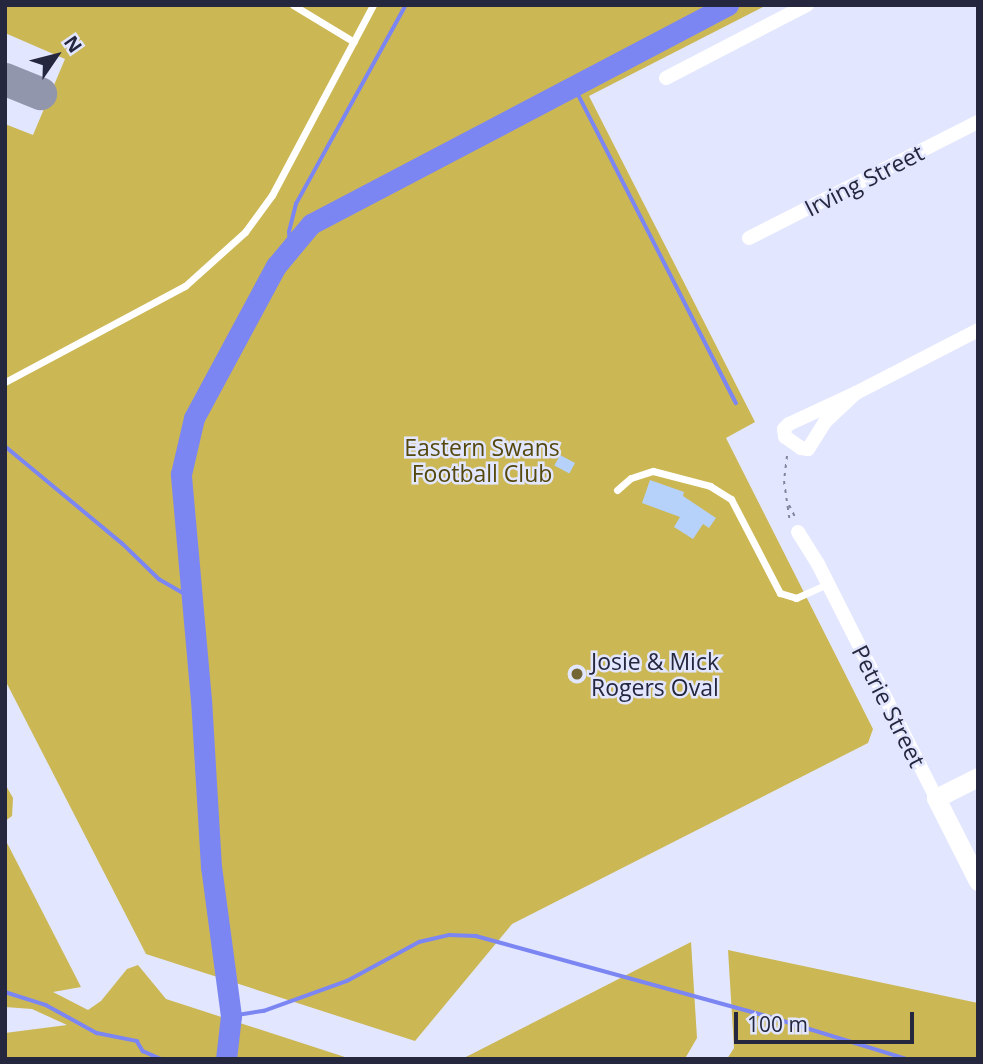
<!DOCTYPE html>
<style>
body{margin:0}
#map{position:relative;width:983px;height:1064px;overflow:hidden;background:#e2e6fe;font-family:"Open Sans",sans-serif}
div>[style]{position:absolute}
.green>*{inset:0;background:#ccb755}
.stream>*{height:3.5px;margin:-1.75px;padding:0 1.75px;transform-origin:1.75px;border-radius:1.75px;background:#7c86f3}
.river>*{height:21px;margin:-10.5px;padding:0 10.5px;transform-origin:10.5px;border-radius:10.5px;background:#7c86f3}
.taxiway>*{height:33px;margin:-16.5px;padding:0 16.5px;transform-origin:16.5px;border-radius:16.5px;background:#9296ac}
.building>*{inset:0;background:#b6d2fa;transform-origin:0 0}
.path>*{height:2px;margin-top:-1px;transform-origin:0;background:repeating-linear-gradient(90deg,#82859c 0 3.5px,transparent 0 8.5px)}
.lane>*{height:7px;margin:-3.5px;padding:0 3.5px;transform-origin:3.5px;border-radius:3.5px;background:#fff}
.street>*{height:14px;margin:-7px;padding:0 7px;transform-origin:7px;border-radius:7px;background:#fff}
.secondary>*{height:19px;margin:-9.5px;padding:0 9.5px;transform-origin:9.5px;border-radius:9.5px;background:#fff}
.dots>*{width:19px;height:19px;translate:-50% -50%;box-sizing:border-box;border:4px solid #e2e6fe;border-radius:50%}
span{translate:-50% -50%;white-space:nowrap;text-align:center;line-height:1.15;-webkit-text-stroke:5px #e2e6fe;paint-order:stroke}
.street-label{font-size:23px;color:#24273d}
.park-label{font-size:23px;color:#54480d}
.poi-label{font-size:23px;color:#24273d}
.left{translate:0 -50%;text-align:left}
.frame{position:absolute;inset:0;border:7px solid #24273d;pointer-events:none}
.north{position:absolute;left:21px;top:21px;width:70px;height:70px;-webkit-text-stroke:5px #e2e6fe;paint-order:stroke;rotate:55deg;font-size:19px;font-weight:700;line-height:28px;text-align:center;color:#24273d}
.north::after{content:'';display:block;margin:auto;width:24px;height:32px;background:#24273d;clip-path:polygon(50% 0,100% 100%,50% 72%,0 100%)}
.scale{position:absolute;left:734px;top:1012px;width:180px;height:32px;box-sizing:border-box;border:4px solid #24273d;border-top:0;padding-left:9px;font-size:21px;line-height:24px;white-space:nowrap;color:#24273d;-webkit-text-stroke:5px #e2e6fe;paint-order:stroke}
</style>
<div id="map">
<div class="green">
<div style="clip-path:polygon(5px 5px,767px 5px,589px 96px,755px 422px,726px 438px,873px 729px,868px 743px,512px 924px,415px 1041px,146px 954px,5px 680px,5px 124px,33px 135px,65px 59px,5px 33px)"></div>
<div style="clip-path:polygon(5px 784px,13px 798px,12px 816px,5px 821px)"></div>
<div style="clip-path:polygon(5px 839px,81px 987px,53px 992px,88px 1010px,101px 1001px,127px 969px,138px 965px,166px 999px,351px 1059px,5px 1059px,5px 1033px,67px 1025px,32px 1009px,5px 1007px)"></div>
<div style="clip-path:polygon(691px 942px,697px 1038px,686px 1057px,693px 1059px,462px 1059px)"></div>
<div style="clip-path:polygon(728px 950px,978px 1003px,978px 1059px,727px 1059px,734px 1048px)"></div>
</div>
<div class="stream">
<div style="left:574px;top:86px;width:356px;rotate:62.9deg"></div>
<div style="left:290px;top:250px;width:18px;rotate:-93deg"></div>
<div style="left:289px;top:232px;width:29px;rotate:-76deg"></div>
<div style="left:296px;top:204px;width:227px;rotate:-61.1deg"></div>
<div style="left:5px;top:446px;width:152px;rotate:39.7deg"></div>
<div style="left:122px;top:543px;width:52px;rotate:44.2deg"></div>
<div style="left:159px;top:579px;width:39px;rotate:30deg"></div>
<div style="left:5px;top:992px;width:43px;rotate:17.6deg"></div>
<div style="left:46px;top:1005px;width:58px;rotate:28.8deg"></div>
<div style="left:97px;top:1033px;width:41px;rotate:11.3deg"></div>
<div style="left:137px;top:1041px;width:12px;rotate:59deg"></div>
<div style="left:143px;top:1051px;width:20px;rotate:24deg"></div>
<div style="left:231px;top:1016px;width:33px;rotate:-9deg"></div>
<div style="left:264px;top:1011px;width:88px;rotate:-19.9deg"></div>
<div style="left:347px;top:981px;width:82px;rotate:-28.4deg"></div>
<div style="left:419px;top:942px;width:31px;rotate:-13deg"></div>
<div style="left:449px;top:935px;width:27px;rotate:2deg"></div>
<div style="left:476px;top:936px;width:312px;rotate:15.4deg"></div>
<div style="left:777px;top:1019px;width:136px;rotate:17.1deg"></div>
</div>
<div class="river">
<div style="left:226px;top:1059px;width:43px;rotate:-83.4deg"></div>
<div style="left:231px;top:1016px;width:150px;rotate:-97.6deg"></div>
<div style="left:211px;top:867px;width:167px;rotate:-93.4deg"></div>
<div style="left:201px;top:700px;width:227px;rotate:-95.1deg"></div>
<div style="left:181px;top:474px;width:57px;rotate:-76.9deg"></div>
<div style="left:194px;top:418px;width:173px;rotate:-61.7deg"></div>
<div style="left:276px;top:266px;width:55px;rotate:-50.2deg"></div>
<div style="left:311px;top:224px;width:471px;rotate:-27.7deg"></div>
</div>
<div class="taxiway">
<div style="left:5px;top:79px;width:38px;rotate:22deg"></div>
</div>
<div class="building">
<div style="left:560px;top:455px;width:17px;height:12px;rotate:28deg"></div>
<div style="clip-path:polygon(650px 480px,684px 492px,683px 496px,716px 518px,709px 528px,703px 524px,693px 539px,674px 527px,680px 517px,642px 503px)"></div>
</div>
<div class="path">
<div style="left:787px;top:456px;width:25px;rotate:97deg"></div>
<div style="left:784px;top:481px;width:42px;rotate:81.9deg"></div>
<div style="left:789px;top:505px;width:16px;rotate:63deg"></div>
</div>
<div class="lane">
<div style="left:293px;top:5px;width:71px;rotate:31.2deg"></div>
<div style="left:5px;top:382px;width:204px;rotate:-28.1deg"></div>
<div style="left:185px;top:286px;width:81px;rotate:-42deg"></div>
<div style="left:245px;top:232px;width:46px;rotate:-53.9deg"></div>
<div style="left:272px;top:195px;width:215px;rotate:-62deg"></div>
<div style="left:617px;top:490px;width:18px;rotate:-41deg"></div>
<div style="left:631px;top:478px;width:23px;rotate:-18deg"></div>
<div style="left:653px;top:471px;width:59px;rotate:14.7deg"></div>
<div style="left:710px;top:486px;width:25px;rotate:32deg"></div>
<div style="left:731px;top:499px;width:106px;rotate:62.5deg"></div>
<div style="left:780px;top:593px;width:17px;rotate:17deg"></div>
<div style="left:796px;top:598px;width:34px;rotate:-24deg"></div>
</div>
<div class="street">
<div style="left:666px;top:78px;width:159px;rotate:-27.4deg"></div>
<div style="left:749px;top:238px;width:257px;rotate:-26.9deg"></div>
<div style="left:856px;top:393px;width:42px;rotate:136.9deg"></div>
<div style="left:825px;top:422px;width:32px;rotate:122deg"></div>
<div style="left:808px;top:449px;width:7px;rotate:-172deg"></div>
<div style="left:801px;top:448px;width:19px;rotate:-145deg"></div>
<div style="left:785px;top:437px;width:8px;rotate:-97deg"></div>
<div style="left:784px;top:429px;width:7px;rotate:-45deg"></div>
<div style="left:789px;top:424px;width:74px;rotate:-24.8deg"></div>
<div style="left:856px;top:393px;width:137px;rotate:-27.3deg"></div>
<div style="left:798px;top:532px;width:38px;rotate:58deg"></div>
<div style="left:818px;top:564px;width:262px;rotate:63.2deg"></div>
</div>
<div class="secondary">
<div style="left:978px;top:777px;width:47px;rotate:153.4deg"></div>
<div style="left:936px;top:798px;width:93px;rotate:63.2deg"></div>
</div>
<div class="dots">
<div style="left:577px;top:674px;background:#736835"></div>
</div>
<div class="street-label">
<span style="left:864px;top:180px;rotate:-27deg">Irving Street</span>
<span style="left:889px;top:706px;rotate:63deg">Petrie Street</span>
</div>
<div class="park-label">
<span style="left:482px;top:460px">Eastern Swans<br>Football Club</span>
</div>
<div class="poi-label">
<span class="left" style="left:591px;top:674px">Josie &amp; Mick<br>Rogers Oval</span>
</div>
<div class="frame"></div>
<div class="north">N</div>
<div class="scale">100 m</div>
</div>
